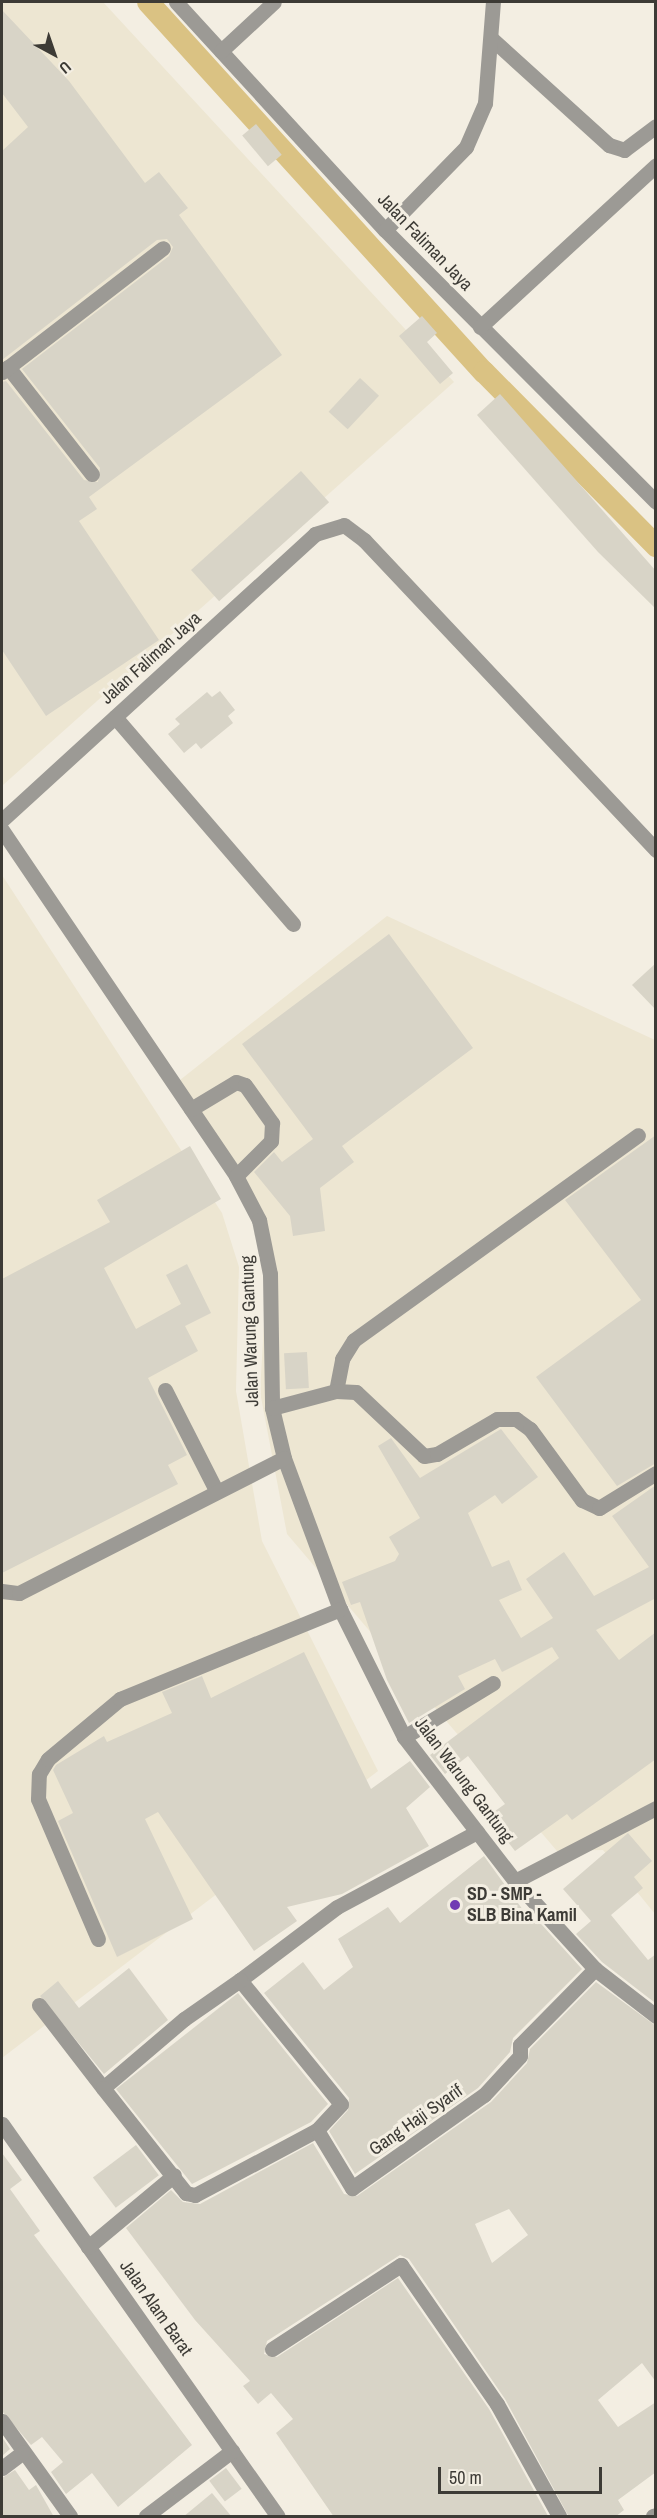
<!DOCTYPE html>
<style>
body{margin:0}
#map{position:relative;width:657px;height:2518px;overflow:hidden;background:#f3eee2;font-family:"Archivo Narrow",sans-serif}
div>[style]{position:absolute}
.built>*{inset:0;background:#ede6d2}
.canal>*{height:22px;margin:-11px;padding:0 11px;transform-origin:11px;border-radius:11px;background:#dac283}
.building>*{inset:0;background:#d8d4c7;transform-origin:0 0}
.minor>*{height:15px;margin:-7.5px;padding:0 7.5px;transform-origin:7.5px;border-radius:7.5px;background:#9c9a95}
.dots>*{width:16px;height:16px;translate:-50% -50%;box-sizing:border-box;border:3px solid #f3eee2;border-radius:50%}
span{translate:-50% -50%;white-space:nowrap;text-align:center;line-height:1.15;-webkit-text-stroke:6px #f3eee2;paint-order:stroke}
.street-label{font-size:18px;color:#3d3b36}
.poi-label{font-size:18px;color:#3d3b36;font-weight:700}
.left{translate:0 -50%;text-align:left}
.frame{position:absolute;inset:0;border:3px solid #3d3b36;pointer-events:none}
.north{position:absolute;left:24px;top:24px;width:60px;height:60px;-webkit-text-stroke:4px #f3eee2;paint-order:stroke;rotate:140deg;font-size:16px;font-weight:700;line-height:24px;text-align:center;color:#3d3b36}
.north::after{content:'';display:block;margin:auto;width:21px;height:27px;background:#3d3b36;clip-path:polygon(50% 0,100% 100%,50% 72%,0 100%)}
.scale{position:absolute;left:438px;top:2467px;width:164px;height:27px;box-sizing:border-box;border:3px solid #3d3b36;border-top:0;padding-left:8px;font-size:18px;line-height:21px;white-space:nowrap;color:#3d3b36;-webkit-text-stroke:4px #f3eee2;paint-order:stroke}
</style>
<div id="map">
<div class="built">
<div style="clip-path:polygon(2px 2px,103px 2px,454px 382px,3px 785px)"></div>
<div style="clip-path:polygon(2px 875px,222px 1213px,239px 1267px,236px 1391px,262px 1541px,378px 1771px,2px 2058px)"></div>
<div style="clip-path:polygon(387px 916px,655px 1040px,655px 1914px,603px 1850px,557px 1851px,287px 1534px,260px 1392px,267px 1273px,248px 1206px,175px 1084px)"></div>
</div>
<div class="canal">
<div style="left:148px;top:2px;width:500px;rotate:47.8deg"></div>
<div style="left:484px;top:372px;width:245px;rotate:45.3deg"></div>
</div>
<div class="building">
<div style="clip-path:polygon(2px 10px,69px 81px,145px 183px,159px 172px,188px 208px,179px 215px,282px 355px,89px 497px,97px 509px,79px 521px,159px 640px,46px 716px,2px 650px,2px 382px,6px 381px,84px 480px,98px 482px,100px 468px,22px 369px,169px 256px,173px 247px,167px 239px,157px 240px,2px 360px,2px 151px,28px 127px,2px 93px)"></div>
<div style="left:256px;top:124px;width:40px;height:18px;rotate:50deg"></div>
<div style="clip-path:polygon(422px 316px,437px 333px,427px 342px,453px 373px,440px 384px,399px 336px)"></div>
<div style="left:360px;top:378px;width:26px;height:46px;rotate:43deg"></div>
<div style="clip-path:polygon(500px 394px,656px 571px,656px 609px,598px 552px,477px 415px)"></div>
<div style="left:301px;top:471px;width:42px;height:148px;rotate:48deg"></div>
<div style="clip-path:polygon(220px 691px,235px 710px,228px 716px,233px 723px,201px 749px,196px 743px,184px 753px,168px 734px,180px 724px,175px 719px,207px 692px,212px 697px)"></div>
<div style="clip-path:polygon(389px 934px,473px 1048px,342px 1146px,354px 1162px,320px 1188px,325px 1231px,293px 1236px,290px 1216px,254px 1172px,274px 1152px,282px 1162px,313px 1139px,242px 1044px)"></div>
<div style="clip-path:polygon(656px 963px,656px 1010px,632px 985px)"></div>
<div style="clip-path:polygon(656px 1135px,656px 1463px,617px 1486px,536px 1377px,641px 1300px,565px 1200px)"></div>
<div style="clip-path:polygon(190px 1146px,221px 1199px,104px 1268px,136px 1329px,181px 1304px,166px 1275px,187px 1264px,211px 1313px,185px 1326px,198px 1351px,148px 1378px,187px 1455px,168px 1465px,178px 1484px,2px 1573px,2px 1279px,110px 1222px,97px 1200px)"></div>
<div style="left:307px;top:1352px;width:36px;height:23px;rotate:87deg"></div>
<div style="clip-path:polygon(501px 1429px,538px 1477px,502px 1504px,495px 1495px,468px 1513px,492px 1567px,509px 1560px,522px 1590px,499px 1600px,521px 1638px,553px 1618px,526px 1579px,564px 1552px,594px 1596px,649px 1567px,612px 1516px,656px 1485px,656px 1598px,596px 1630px,619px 1660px,656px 1632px,656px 1759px,572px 1820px,567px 1814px,515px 1851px,488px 1816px,505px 1804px,468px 1756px,445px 1774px,430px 1755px,559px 1658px,552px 1647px,502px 1672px,495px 1659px,458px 1676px,465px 1689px,409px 1723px,387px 1680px,360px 1602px,351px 1605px,342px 1582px,395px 1561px,399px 1554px,389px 1537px,420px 1518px,378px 1446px,391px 1438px,420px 1478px)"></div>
<div style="clip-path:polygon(304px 1652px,371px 1789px,410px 1761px,430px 1787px,406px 1808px,429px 1846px,342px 1894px,287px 1907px,297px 1921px,254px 1951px,158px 1812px,145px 1819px,193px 1919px,117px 1957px,58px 1821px,73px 1813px,53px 1770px,56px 1765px,104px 1736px,107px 1742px,172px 1713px,162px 1692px,202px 1676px,211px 1698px)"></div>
<div style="clip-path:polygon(628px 1833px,652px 1861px,634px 1877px,643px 1888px,611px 1915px,648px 1960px,656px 1954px,654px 2002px,602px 1962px,576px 1934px,591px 1921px,563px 1889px)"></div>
<div style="clip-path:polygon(484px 1856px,528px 1917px,532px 1914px,582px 1969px,513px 2038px,510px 2052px,478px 2088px,355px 2174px,329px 2131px,348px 2110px,349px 2098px,264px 1993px,303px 1962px,324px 1990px,353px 1967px,338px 1939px,388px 1907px,400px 1923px)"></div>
<div style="clip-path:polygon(129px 1968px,168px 2020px,104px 2074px,40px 1996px,58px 1981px,79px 2008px)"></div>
<div style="clip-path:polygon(evenodd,596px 1982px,656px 2026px,656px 2382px,642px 2363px,598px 2400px,618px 2427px,656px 2402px,656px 2472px,618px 2500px,624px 2510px,615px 2517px,569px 2517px,505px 2399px,409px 2259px,400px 2255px,267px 2341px,264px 2354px,277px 2357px,398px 2278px,489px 2409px,548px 2516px,334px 2517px,276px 2433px,293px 2419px,271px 2393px,258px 2404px,243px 2386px,250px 2381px,195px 2320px,126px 2228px,171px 2190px,183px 2202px,200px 2204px,313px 2143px,344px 2194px,357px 2196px,491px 2102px,527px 2063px,530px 2049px,596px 1982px,509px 2209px,528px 2235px,492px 2263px,475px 2224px,509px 2209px)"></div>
<div style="clip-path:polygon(238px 1993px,328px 2104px,311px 2122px,192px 2184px,116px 2089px)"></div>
<div style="left:136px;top:2145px;width:38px;height:54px;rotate:53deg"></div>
<div style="clip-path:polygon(2px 2153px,22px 2180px,10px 2189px,40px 2231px,34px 2235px,192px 2445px,118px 2507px,92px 2473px,66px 2494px,51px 2472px,63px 2462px,42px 2437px,31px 2445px,2px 2411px)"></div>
<div style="clip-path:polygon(2px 2437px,10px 2449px,2px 2456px)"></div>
<div style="left:226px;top:2468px;width:26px;height:21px;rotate:53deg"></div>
<div style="clip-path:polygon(15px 2470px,29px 2490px,36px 2485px,54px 2517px,2px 2517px,2px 2478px)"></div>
<div style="clip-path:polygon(212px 2493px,232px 2517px,183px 2517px)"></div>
</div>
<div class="minor">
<div style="left:176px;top:2px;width:309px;rotate:47.5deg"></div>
<div style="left:385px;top:230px;width:384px;rotate:45.1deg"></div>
<div style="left:492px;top:39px;width:158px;rotate:42.2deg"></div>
<div style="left:609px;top:145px;width:16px;rotate:18deg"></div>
<div style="left:624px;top:150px;width:40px;rotate:-37deg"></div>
<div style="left:221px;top:51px;width:72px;rotate:-42.8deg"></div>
<div style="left:385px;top:230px;width:116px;rotate:-45.7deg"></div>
<div style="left:466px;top:147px;width:48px;rotate:-66.6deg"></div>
<div style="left:485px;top:103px;width:101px;rotate:-85.5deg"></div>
<div style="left:480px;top:327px;width:239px;rotate:-42.6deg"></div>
<div style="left:8px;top:367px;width:136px;rotate:51.9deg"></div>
<div style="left:2px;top:372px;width:203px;rotate:-37.6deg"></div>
<div style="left:115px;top:717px;width:273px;rotate:49.3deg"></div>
<div style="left:2px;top:820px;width:424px;rotate:-42.4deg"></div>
<div style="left:315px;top:534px;width:30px;rotate:-17deg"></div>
<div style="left:344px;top:525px;width:25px;rotate:37deg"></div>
<div style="left:364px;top:540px;width:426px;rotate:46.7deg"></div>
<div style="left:2px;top:830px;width:418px;rotate:55.9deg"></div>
<div style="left:236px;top:1176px;width:50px;rotate:62.4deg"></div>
<div style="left:259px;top:1220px;width:55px;rotate:78.5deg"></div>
<div style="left:270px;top:1274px;width:134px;rotate:89.1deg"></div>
<div style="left:272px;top:1408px;width:51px;rotate:76.5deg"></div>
<div style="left:284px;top:1458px;width:161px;rotate:69.7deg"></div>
<div style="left:340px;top:1609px;width:143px;rotate:63.4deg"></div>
<div style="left:404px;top:1737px;width:182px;rotate:52.4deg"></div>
<div style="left:515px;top:1881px;width:119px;rotate:47.7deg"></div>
<div style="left:595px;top:1969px;width:77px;rotate:37.6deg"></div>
<div style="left:191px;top:1109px;width:52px;rotate:-31deg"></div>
<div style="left:236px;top:1082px;width:9px;rotate:18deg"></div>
<div style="left:245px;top:1085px;width:47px;rotate:54.6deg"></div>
<div style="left:272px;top:1123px;width:18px;rotate:93deg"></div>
<div style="left:271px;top:1141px;width:49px;rotate:135deg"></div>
<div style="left:165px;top:1390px;width:112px;rotate:63deg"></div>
<div style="left:336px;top:1391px;width:33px;rotate:-79deg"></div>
<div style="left:342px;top:1359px;width:22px;rotate:-58deg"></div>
<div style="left:354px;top:1340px;width:350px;rotate:-35.8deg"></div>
<div style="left:272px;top:1408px;width:66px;rotate:-14.9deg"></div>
<div style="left:336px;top:1391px;width:20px;rotate:3deg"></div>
<div style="left:356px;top:1392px;width:93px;rotate:43.3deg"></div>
<div style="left:424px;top:1456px;width:13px;rotate:-9deg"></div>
<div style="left:437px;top:1454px;width:69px;rotate:-30.3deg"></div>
<div style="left:497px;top:1419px;width:19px"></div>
<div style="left:516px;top:1419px;width:17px;rotate:36deg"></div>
<div style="left:530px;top:1429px;width:88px;rotate:53.8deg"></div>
<div style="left:582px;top:1500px;width:19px;rotate:25deg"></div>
<div style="left:599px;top:1508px;width:67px;rotate:-31.6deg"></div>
<div style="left:2px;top:1591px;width:17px;rotate:7deg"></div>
<div style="left:19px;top:1593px;width:297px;rotate:-27deg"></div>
<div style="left:404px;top:1737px;width:104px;rotate:-31.2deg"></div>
<div style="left:515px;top:1881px;width:159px;rotate:-27.4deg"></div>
<div style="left:98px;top:1939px;width:152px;rotate:-113.2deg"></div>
<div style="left:38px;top:1799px;width:25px;rotate:-88deg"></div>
<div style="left:39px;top:1774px;width:17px;rotate:-59deg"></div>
<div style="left:48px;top:1759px;width:94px;rotate:-39.8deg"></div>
<div style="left:120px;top:1699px;width:238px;rotate:-22.2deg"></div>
<div style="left:240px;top:1980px;width:121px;rotate:-37deg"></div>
<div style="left:337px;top:1907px;width:159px;rotate:-28.2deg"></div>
<div style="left:39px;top:2005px;width:105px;rotate:52.4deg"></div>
<div style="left:2px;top:2124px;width:479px;rotate:54.9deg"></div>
<div style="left:317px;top:2130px;width:35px;rotate:-47deg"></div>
<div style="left:341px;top:2104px;width:160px;rotate:-129.2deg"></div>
<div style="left:240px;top:1980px;width:68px;rotate:145.1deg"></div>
<div style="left:184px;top:2019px;width:106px;rotate:139.6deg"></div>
<div style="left:103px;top:2088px;width:134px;rotate:51.7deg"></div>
<div style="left:186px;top:2193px;width:9px;rotate:13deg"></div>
<div style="left:195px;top:2195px;width:138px;rotate:-28deg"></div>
<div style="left:317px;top:2130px;width:68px;rotate:58.9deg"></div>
<div style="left:352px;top:2188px;width:161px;rotate:-35.2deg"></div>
<div style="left:484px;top:2095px;width:53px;rotate:-47.3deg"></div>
<div style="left:520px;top:2056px;width:11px;rotate:-90deg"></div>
<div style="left:520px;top:2045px;width:107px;rotate:-45.4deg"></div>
<div style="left:88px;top:2247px;width:112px;rotate:-39.9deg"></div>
<div style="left:272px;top:2349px;width:154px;rotate:-33.1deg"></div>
<div style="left:401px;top:2265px;width:169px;rotate:55.4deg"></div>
<div style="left:497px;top:2404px;width:128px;rotate:61deg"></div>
<div style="left:2px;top:2421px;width:117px;rotate:54.4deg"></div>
<div style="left:2px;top:2468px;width:26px;rotate:-37deg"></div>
<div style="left:146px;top:2516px;width:108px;rotate:-37.1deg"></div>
<div style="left:653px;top:2516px;width:3px;rotate:-18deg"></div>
</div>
<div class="dots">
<div style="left:455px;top:1905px;background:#713cb3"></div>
</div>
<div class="street-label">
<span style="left:425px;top:242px;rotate:46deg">Jalan Faliman Jaya</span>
<span style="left:151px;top:658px;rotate:-42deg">Jalan Faliman Jaya</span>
<span style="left:250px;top:1331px;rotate:-92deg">Jalan Warung Gantung</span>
<span style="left:464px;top:1780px;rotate:53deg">Jalan Warung Gantung</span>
<span style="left:416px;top:2120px;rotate:-35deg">Gang Haji Syarif</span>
<span style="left:156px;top:2308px;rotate:55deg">Jalan Alam Barat</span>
</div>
<div class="poi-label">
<span class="left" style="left:467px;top:1905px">SD - SMP -<br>SLB Bina Kamil</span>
</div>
<div class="frame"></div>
<div class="north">U</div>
<div class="scale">50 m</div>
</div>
